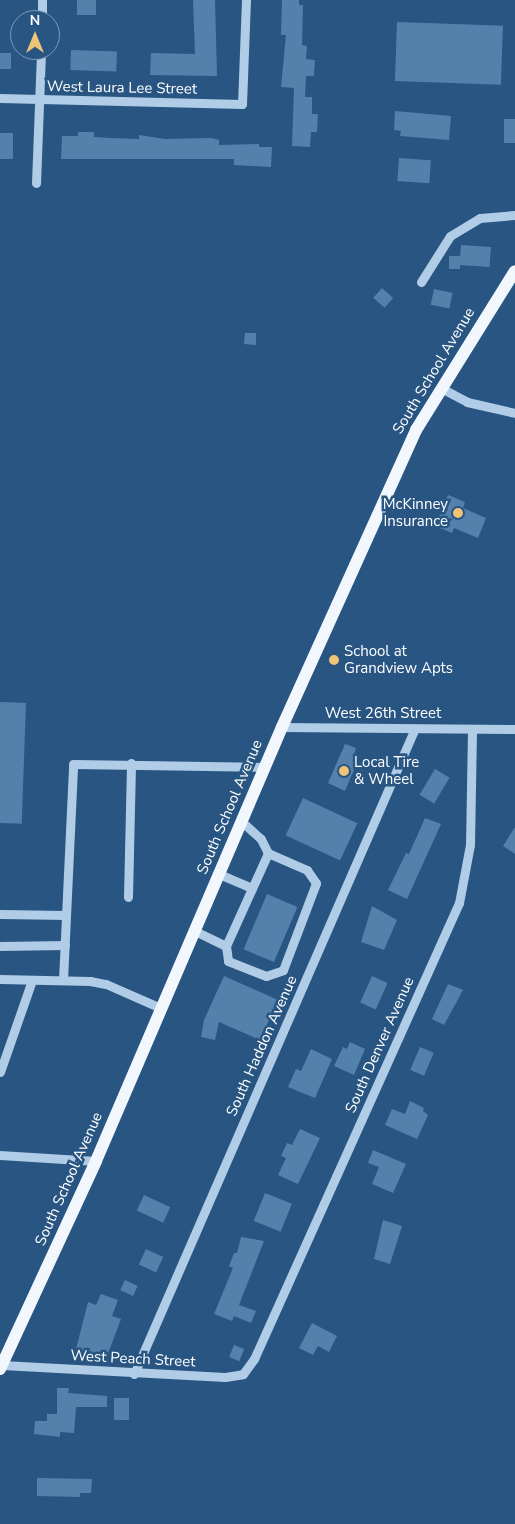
<!DOCTYPE html>
<style>
body{margin:0}
#map{position:relative;width:515px;height:1524px;overflow:hidden;background:#285582;font-family:"Nunito Sans",sans-serif}
div>[style]{position:absolute}
.building>*{inset:0;background:#5481ac;transform-origin:0 0}
.minor>*{height:9px;margin:-4.5px;padding:0 4.5px;transform-origin:4.5px;border-radius:4.5px;background:#b0cce6}
.major>*{height:12px;margin:-6px;padding:0 6px;transform-origin:6px;border-radius:6px;background:#f1f7fd}
.dots>*{width:14px;height:14px;translate:-50% -50%;box-sizing:border-box;border:2px solid #285582;border-radius:50%}
span{translate:-50% -50%;white-space:nowrap;text-align:center;line-height:1.15;-webkit-text-stroke:5px #285582;paint-order:stroke}
.street-label{font-size:15px;color:#fff}
.poi-label{font-size:15px;color:#fff}
.right{translate:-100% -50%;text-align:right}
.left{translate:0 -50%;text-align:left}
.north{position:absolute;left:10px;top:10px;width:50px;height:50px;box-sizing:border-box;background:#285582;border:1px solid #7e99b4;border-radius:50%;rotate:0deg;font-size:14px;font-weight:700;line-height:20px;text-align:center;color:#fff}
.north::after{content:'';display:block;margin:auto;width:18px;height:22px;background:#eec476;clip-path:polygon(50% 0,100% 100%,50% 72%,0 100%)}
</style>
<div id="map">
<div class="building">
<div style="left:77px;top:0;width:19px;height:15px"></div>
<div style="clip-path:polygon(193px 0,215px 0,217px 76px,150px 75px,151px 53px,195px 54px)"></div>
<div style="clip-path:polygon(282px 0,299px 0,299px 5px,303px 5px,302px 45px,307px 46px,306px 59px,315px 60px,314px 76px,306px 76px,305px 97px,312px 97px,312px 114px,318px 114px,317px 132px,311px 132px,310px 147px,292px 146px,294px 88px,281px 87px,286px 35px,281px 35px)"></div>
<div style="left:397px;top:22px;width:106px;height:59px;rotate:2deg"></div>
<div style="left:71px;top:50px;width:46px;height:20px;rotate:2deg"></div>
<div style="left:0;top:53px;width:11px;height:16px"></div>
<div style="clip-path:polygon(395px 111px,451px 116px,449px 140px,400px 136px,401px 131px,394px 130px)"></div>
<div style="left:504px;top:119px;width:11px;height:24px"></div>
<div style="clip-path:polygon(78px 132px,94px 132px,94px 137px,110px 138px,139px 139px,139px 135px,165px 139px,211px 138px,219px 140px,219px 145px,259px 144px,259px 147px,272px 147px,271px 167px,234px 165px,234px 159px,61px 159px,62px 136px,78px 136px)"></div>
<div style="left:0;top:133px;width:13px;height:26px"></div>
<div style="left:399px;top:158px;width:32px;height:23px;rotate:4deg"></div>
<div style="left:461px;top:245px;width:30px;height:20px;rotate:4deg"></div>
<div style="left:449px;top:256px;width:11px;height:13px"></div>
<div style="left:382px;top:288px;width:15px;height:13px;rotate:42deg"></div>
<div style="left:434px;top:289px;width:19px;height:16px;rotate:12deg"></div>
<div style="clip-path:polygon(245px 333px,256px 333px,256px 345px,244px 344px)"></div>
<div style="clip-path:polygon(448px 495px,465px 502px,463px 508px,486px 518px,478px 538px,454px 528px,452px 533px,435px 526px)"></div>
<div style="left:0;top:702px;width:26px;height:121px;rotate:2deg"></div>
<div style="clip-path:polygon(345px 744px,356px 748px,354px 755px,359px 758px,345px 791px,328px 783px)"></div>
<div style="left:435px;top:769px;width:17px;height:30px;rotate:31deg"></div>
<div style="left:303px;top:798px;width:60px;height:41px;rotate:25deg"></div>
<div style="clip-path:polygon(425px 818px,441px 824px,407px 899px,388px 890px,406px 853px,409px 854px)"></div>
<div style="clip-path:polygon(515px 827px,515px 854px,503px 846px)"></div>
<div style="left:267px;top:894px;width:33px;height:60px;rotate:23deg"></div>
<div style="clip-path:polygon(372px 906px,397px 920px,384px 950px,361px 942px)"></div>
<div style="clip-path:polygon(224px 976px,278px 1000px,260px 1040px,219px 1022px,215px 1040px,201px 1037px,204px 1020px)"></div>
<div style="left:372px;top:976px;width:17px;height:29px;rotate:24deg"></div>
<div style="clip-path:polygon(448px 984px,463px 990px,444px 1025px,432px 1019px)"></div>
<div style="clip-path:polygon(350px 1042px,365px 1049px,354px 1075px,334px 1066px,343px 1047px,347px 1049px)"></div>
<div style="left:420px;top:1047px;width:15px;height:25px;rotate:23deg"></div>
<div style="clip-path:polygon(311px 1049px,332px 1059px,315px 1098px,288px 1087px,296px 1069px,301px 1071px)"></div>
<div style="clip-path:polygon(410px 1101px,424px 1108px,423px 1111px,428px 1115px,417px 1139px,385px 1125px,392px 1109px,405px 1114px)"></div>
<div style="clip-path:polygon(300px 1129px,320px 1138px,298px 1184px,278px 1175px,286px 1158px,281px 1156px,287px 1143px,292px 1145px)"></div>
<div style="clip-path:polygon(373px 1150px,406px 1164px,393px 1193px,372px 1184px,379px 1167px,368px 1163px)"></div>
<div style="left:265px;top:1193px;width:29px;height:30px;rotate:22deg"></div>
<div style="left:144px;top:1195px;width:29px;height:17px;rotate:25deg"></div>
<div style="clip-path:polygon(383px 1220px,402px 1226px,390px 1264px,374px 1259px)"></div>
<div style="clip-path:polygon(241px 1237px,264px 1241px,239px 1305px,256px 1311px,251px 1323px,234px 1316px,232px 1321px,214px 1314px,233px 1268px,229px 1266px,234px 1253px,237px 1253px)"></div>
<div style="left:146px;top:1249px;width:19px;height:17px;rotate:25deg"></div>
<div style="left:125px;top:1280px;width:14px;height:11px;rotate:25deg"></div>
<div style="clip-path:polygon(101px 1294px,118px 1300px,112px 1316px,121px 1319px,106px 1359px,76px 1349px,88px 1302px,96px 1305px)"></div>
<div style="clip-path:polygon(312px 1323px,337px 1336px,329px 1352px,318px 1346px,313px 1355px,299px 1348px)"></div>
<div style="left:234px;top:1345px;width:11px;height:13px;rotate:22deg"></div>
<div style="clip-path:polygon(57px 1388px,69px 1388px,68px 1393px,107px 1396px,107px 1407px,76px 1407px,74px 1433px,60px 1432px,60px 1437px,34px 1434px,35px 1421px,47px 1421px,47px 1414px,57px 1414px)"></div>
<div style="left:114px;top:1398px;width:15px;height:22px"></div>
<div style="clip-path:polygon(37px 1478px,92px 1479px,91px 1493px,80px 1493px,80px 1497px,37px 1496px)"></div>
</div>
<div class="minor">
<div style="left:42px;top:20px;width:20px;rotate:-90deg"></div>
<div style="left:0;top:98px;width:242px;rotate:1.4deg"></div>
<div style="left:242px;top:104px;width:104px;rotate:-87.8deg"></div>
<div style="left:36px;top:183px;width:133px;rotate:-87.8deg"></div>
<div style="left:421px;top:282px;width:54px;rotate:-57.8deg"></div>
<div style="left:450px;top:236px;width:35px;rotate:-31deg"></div>
<div style="left:480px;top:218px;width:35px;rotate:-5deg"></div>
<div style="left:441px;top:388px;width:30px;rotate:28deg"></div>
<div style="left:467px;top:402px;width:49px;rotate:12.9deg"></div>
<div style="left:282px;top:727px;width:233px;rotate:0.5deg"></div>
<div style="left:219px;top:874px;width:36px;rotate:23deg"></div>
<div style="left:128px;top:897px;width:134px;rotate:-88.7deg"></div>
<div style="left:0;top:914px;width:66px;rotate:0.9deg"></div>
<div style="left:195px;top:931px;width:34px;rotate:26deg"></div>
<div style="left:226px;top:946px;width:15px;rotate:82deg"></div>
<div style="left:228px;top:961px;width:41px;rotate:21.5deg"></div>
<div style="left:266px;top:976px;width:18px;rotate:-19deg"></div>
<div style="left:283px;top:970px;width:93px;rotate:-69.2deg"></div>
<div style="left:316px;top:883px;width:16px;rotate:-125deg"></div>
<div style="left:307px;top:870px;width:43px;rotate:-156.4deg"></div>
<div style="left:268px;top:853px;width:16px;rotate:-117deg"></div>
<div style="left:261px;top:839px;width:27px;rotate:-138deg"></div>
<div style="left:0;top:946px;width:65px;rotate:-0.9deg"></div>
<div style="left:226px;top:946px;width:102px;rotate:-65.7deg"></div>
<div style="left:0;top:979px;width:90px;rotate:1.3deg"></div>
<div style="left:90px;top:981px;width:16px;rotate:11deg"></div>
<div style="left:106px;top:984px;width:60px;rotate:23.6deg"></div>
<div style="left:63px;top:980px;width:216px;rotate:-87.3deg"></div>
<div style="left:73px;top:764px;width:191px;rotate:0.9deg"></div>
<div style="left:0;top:1072px;width:97px;rotate:-70.8deg"></div>
<div style="left:0;top:1155px;width:96px;rotate:3.6deg"></div>
<div style="left:2px;top:1365px;width:223px;rotate:3.1deg"></div>
<div style="left:225px;top:1377px;width:18px;rotate:-9deg"></div>
<div style="left:243px;top:1374px;width:19px;rotate:-54deg"></div>
<div style="left:254px;top:1359px;width:500px;rotate:-65.8deg"></div>
<div style="left:459px;top:903px;width:59px;rotate:-79.3deg"></div>
<div style="left:470px;top:845px;width:116px;rotate:-89deg"></div>
<div style="left:134px;top:1374px;width:704px;rotate:-66.49deg"></div>
</div>
<div class="major">
<div style="left:0;top:1369px;width:229px;rotate:-65.2deg"></div>
<div style="left:96px;top:1161px;width:472px;rotate:-66.8deg"></div>
<div style="left:282px;top:727px;width:326px;rotate:-65.7deg"></div>
<div style="left:416px;top:430px;width:187px;rotate:-58.1deg"></div>
</div>
<div class="dots">
<div style="left:458px;top:513px;background:#eec476"></div>
<div style="left:334px;top:660px;background:#eec476"></div>
<div style="left:344px;top:771px;background:#eec476"></div>
</div>
<div class="street-label">
<span style="left:122px;top:88px;rotate:1deg">West Laura Lee Street</span>
<span style="left:434px;top:371px;rotate:-59deg">South School Avenue</span>
<span style="left:383px;top:714px">West 26th Street</span>
<span style="left:230px;top:807px;rotate:-67deg">South School Avenue</span>
<span style="left:380px;top:1045px;rotate:-66deg">South Denver Avenue</span>
<span style="left:262px;top:1046px;rotate:-66deg">South Haddon Avenue</span>
<span style="left:69px;top:1179px;rotate:-66deg">South School Avenue</span>
<span style="left:133px;top:1359px;rotate:3deg">West Peach Street</span>
</div>
<div class="poi-label">
<span class="right" style="left:448px;top:513px">McKinney<br>Insurance</span>
<span class="left" style="left:344px;top:660px">School at<br>Grandview Apts</span>
<span class="left" style="left:354px;top:771px">Local Tire<br>&amp; Wheel</span>
</div>
<div class="north">N</div>
</div>
